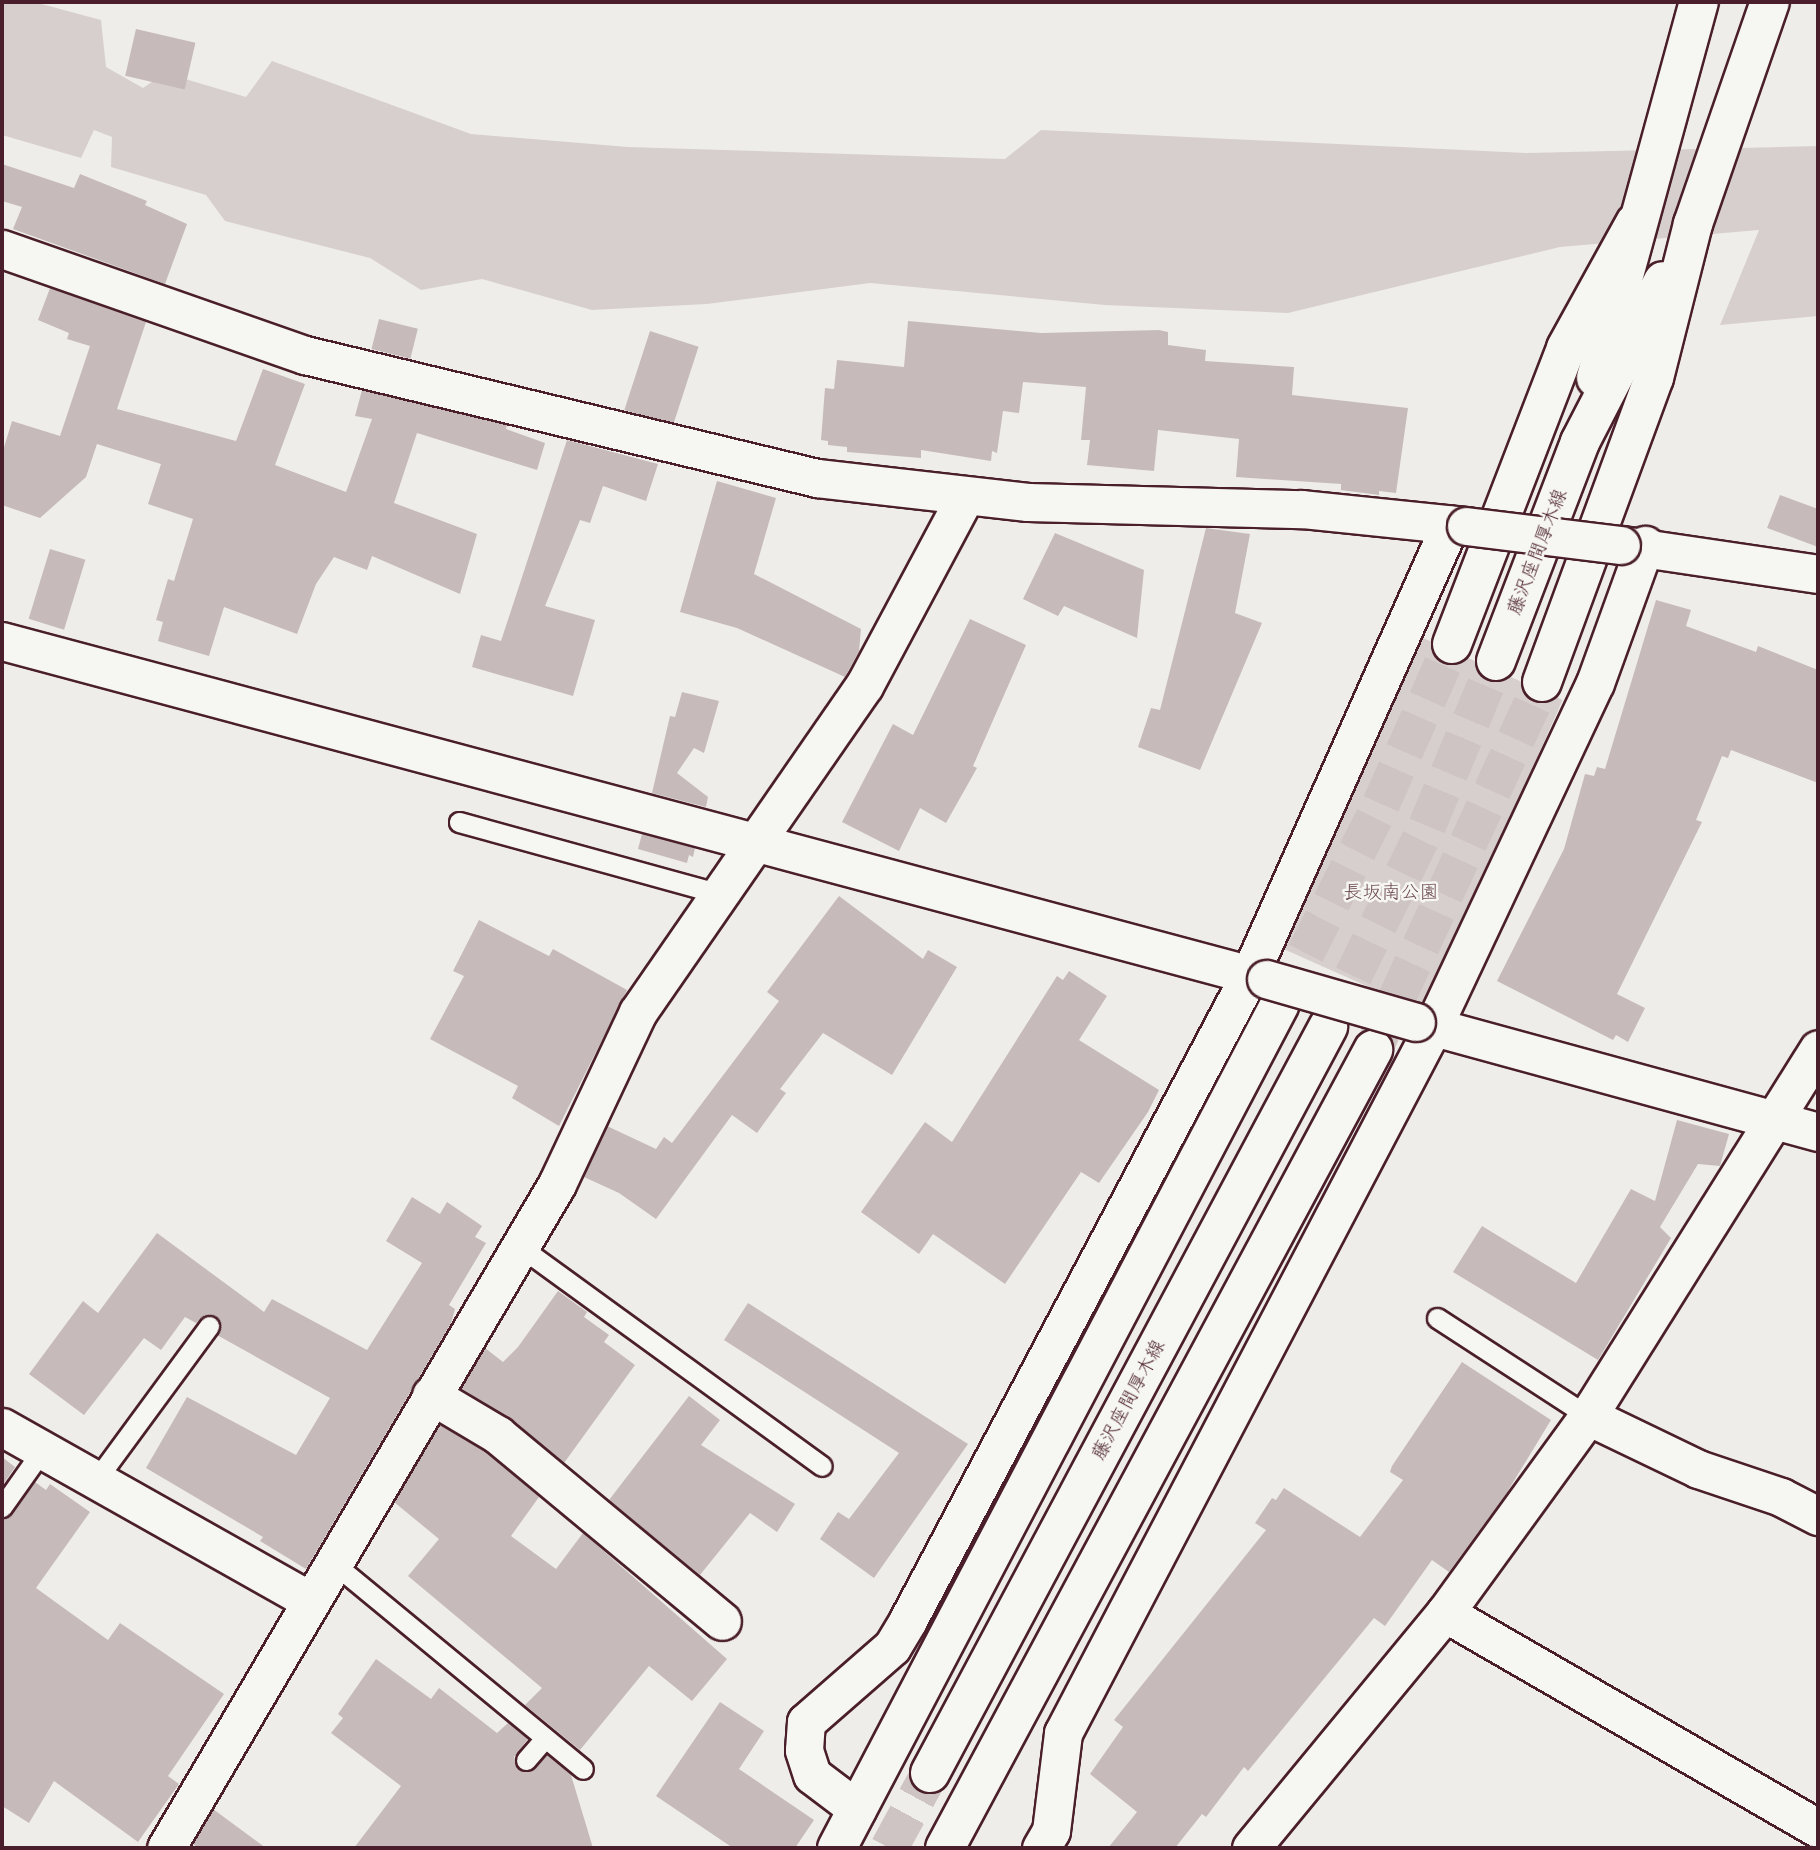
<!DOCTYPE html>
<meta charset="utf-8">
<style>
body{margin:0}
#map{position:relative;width:1820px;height:1850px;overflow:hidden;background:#efedea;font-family:Pangolin,"Klee One",sans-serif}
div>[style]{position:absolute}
.green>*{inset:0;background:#d7cfce;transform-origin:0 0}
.building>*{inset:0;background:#c6babb;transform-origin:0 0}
.primary-tunnel>*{height:38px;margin-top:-19px;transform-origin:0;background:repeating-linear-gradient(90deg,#cec4c4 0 38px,transparent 0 57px)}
.roads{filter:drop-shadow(2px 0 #4a1f2b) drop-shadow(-2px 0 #4a1f2b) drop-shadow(0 2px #4a1f2b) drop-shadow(0 -2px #4a1f2b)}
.service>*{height:19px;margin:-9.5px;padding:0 9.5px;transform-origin:9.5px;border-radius:9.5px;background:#f6f6f2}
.minor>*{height:37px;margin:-18.5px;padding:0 18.5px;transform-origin:18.5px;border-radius:18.5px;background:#f6f6f2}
.primary>*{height:38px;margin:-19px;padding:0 19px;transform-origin:19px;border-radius:19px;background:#f6f6f2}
.bridges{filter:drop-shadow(2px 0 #4a1f2b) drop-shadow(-2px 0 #4a1f2b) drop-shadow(0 2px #4a1f2b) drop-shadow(0 -2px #4a1f2b)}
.minor-bridge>*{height:37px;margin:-18.5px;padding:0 18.5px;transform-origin:18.5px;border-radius:18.5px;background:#f6f6f2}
span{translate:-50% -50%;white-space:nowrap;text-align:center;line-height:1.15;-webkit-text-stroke:5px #f6f6f2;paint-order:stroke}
.street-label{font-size:19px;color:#4a1f2b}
.park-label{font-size:19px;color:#6d4b54}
.frame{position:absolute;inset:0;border:4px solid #4a1f2b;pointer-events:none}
</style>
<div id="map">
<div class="green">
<div style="clip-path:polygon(2px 2px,34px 2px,101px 20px,106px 67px,143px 88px,165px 73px,246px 97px,272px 61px,471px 134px,628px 147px,1005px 159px,1041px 130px,1526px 153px,1818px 146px,1818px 316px,1720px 325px,1759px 230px,1560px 247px,1288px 313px,1105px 305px,870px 283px,707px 304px,592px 310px,482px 279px,421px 290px,370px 258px,225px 221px,206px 195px,111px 167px,112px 137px,94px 130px,81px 158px,2px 135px)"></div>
<div style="left:1421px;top:637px;width:155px;height:341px;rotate:24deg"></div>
</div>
<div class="building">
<div style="left:136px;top:29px;width:61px;height:48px;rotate:13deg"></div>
<div style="clip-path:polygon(2px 164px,74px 188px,80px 174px,147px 201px,145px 205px,187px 224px,165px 284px,13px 229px,22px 207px,2px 201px)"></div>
<div style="clip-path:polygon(50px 288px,146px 322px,117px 409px,236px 441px,263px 369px,305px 384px,275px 465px,346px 492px,372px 419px,355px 416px,362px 390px,507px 425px,506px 429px,545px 443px,537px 470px,417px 433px,394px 503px,477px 534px,460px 594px,372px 556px,367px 570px,334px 557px,316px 584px,297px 634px,224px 607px,209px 656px,158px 641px,163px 622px,156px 620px,168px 579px,174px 581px,193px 519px,148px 504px,161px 464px,97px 444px,86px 477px,40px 518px,2px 505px,2px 454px,12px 421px,60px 436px,90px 346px,67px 339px,69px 333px,38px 320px)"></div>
<div style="left:379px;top:319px;width:40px;height:31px;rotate:14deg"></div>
<div style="clip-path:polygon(908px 321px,1041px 333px,1159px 330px,1168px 332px,1168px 345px,1206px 350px,1205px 361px,1294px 367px,1292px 395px,1408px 408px,1396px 493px,1379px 491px,1379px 495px,1341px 490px,1341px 484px,1236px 477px,1239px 439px,1158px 430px,1154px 471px,1087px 465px,1090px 440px,1081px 440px,1086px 387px,1023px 382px,1019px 413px,1003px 411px,997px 453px,992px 451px,991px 461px,921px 450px,921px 458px,847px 452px,847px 447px,828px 445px,828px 441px,821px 440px,825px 388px,834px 389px,837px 360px,904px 367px)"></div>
<div style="left:650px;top:331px;width:51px;height:83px;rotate:18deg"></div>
<div style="clip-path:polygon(567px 440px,658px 464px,646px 501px,603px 486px,590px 523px,580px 520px,545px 606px,595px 620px,573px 696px,472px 667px,481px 635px,501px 641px)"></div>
<div style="clip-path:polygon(717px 481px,776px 498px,754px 574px,861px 629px,859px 651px,845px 677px,737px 628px,680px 612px)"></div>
<div style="clip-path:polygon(1780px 495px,1818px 509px,1818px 547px,1767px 528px)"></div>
<div style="clip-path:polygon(1206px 528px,1250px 534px,1235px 613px,1262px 623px,1200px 770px,1138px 747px,1151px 708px,1160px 710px)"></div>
<div style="clip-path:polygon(1055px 533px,1144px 570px,1137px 638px,1064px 606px,1058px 616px,1023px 599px)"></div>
<div style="left:50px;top:549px;width:37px;height:73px;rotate:17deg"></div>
<div style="clip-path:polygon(1656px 600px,1691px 610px,1686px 626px,1756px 652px,1758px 646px,1818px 670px,1818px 783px,1731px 750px,1728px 758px,1722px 756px,1696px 820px,1702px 822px,1617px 994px,1645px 1008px,1628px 1042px,1616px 1035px,1613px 1040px,1497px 981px,1564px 849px,1585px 774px,1594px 776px,1597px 767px,1605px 769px)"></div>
<div style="clip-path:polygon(970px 619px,1026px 645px,973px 766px,977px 768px,946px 823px,920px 808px,899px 851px,842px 822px,893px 724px,913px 735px)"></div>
<div style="clip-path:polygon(682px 692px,719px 701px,704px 753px,694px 748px,677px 773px,708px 797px,706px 807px,652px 793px,670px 716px,675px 717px)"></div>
<div style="clip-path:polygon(642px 834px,695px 848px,693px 857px,689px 855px,687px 863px,638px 849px)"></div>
<div style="clip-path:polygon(839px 896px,923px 959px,928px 950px,957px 967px,892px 1075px,823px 1033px,780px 1089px,786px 1093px,757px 1133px,732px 1115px,656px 1219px,619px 1193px,584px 1177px,607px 1126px,656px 1149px,664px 1137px,672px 1143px,779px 1001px,767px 992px)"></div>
<div style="clip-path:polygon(479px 920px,549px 956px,553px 949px,627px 990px,559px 1126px,512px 1098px,518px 1086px,430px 1039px,464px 976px,453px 971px)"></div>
<div style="clip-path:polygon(1069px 971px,1107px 996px,1079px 1040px,1159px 1090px,1148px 1112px,1099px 1183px,1081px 1172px,1005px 1284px,933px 1234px,919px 1254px,861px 1212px,925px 1122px,952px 1142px,1057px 976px,1063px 980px)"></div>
<div style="clip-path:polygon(1677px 1120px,1729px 1134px,1720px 1166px,1698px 1164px,1660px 1227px,1671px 1238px,1598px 1360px,1453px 1272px,1482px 1226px,1576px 1283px,1631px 1189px,1655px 1201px)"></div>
<div style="clip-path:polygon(412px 1197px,440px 1214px,447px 1202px,482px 1226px,475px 1237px,486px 1243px,449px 1305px,455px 1309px,451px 1323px,306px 1569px,260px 1541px,263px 1537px,146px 1468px,187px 1397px,296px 1455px,330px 1398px,217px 1335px,221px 1327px,216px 1316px,205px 1315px,196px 1323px,185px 1317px,161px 1350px,144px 1338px,84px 1415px,29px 1374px,83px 1301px,98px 1313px,157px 1233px,264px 1312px,272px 1299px,367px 1350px,422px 1263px,386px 1241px)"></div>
<div style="clip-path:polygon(558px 1291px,587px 1312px,584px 1317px,609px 1335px,604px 1342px,635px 1365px,564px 1463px,511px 1419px,461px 1388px,485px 1348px,503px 1362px,518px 1347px)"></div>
<div style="clip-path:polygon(748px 1303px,968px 1444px,874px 1578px,820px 1539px,838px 1512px,849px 1519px,899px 1453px,724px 1340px)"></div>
<div style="clip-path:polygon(1462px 1362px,1551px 1420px,1506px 1494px,1449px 1572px,1432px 1560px,1385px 1626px,1374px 1618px,1248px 1771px,1244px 1767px,1206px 1817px,1202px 1814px,1175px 1848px,1108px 1848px,1137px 1812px,1090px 1774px,1123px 1727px,1114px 1720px,1266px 1530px,1255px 1523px,1272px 1498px,1276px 1500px,1284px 1488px,1360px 1537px,1403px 1480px,1390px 1472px,1392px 1466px)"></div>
<div style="clip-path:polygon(689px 1396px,720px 1420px,701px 1445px,795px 1504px,777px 1532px,750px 1513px,700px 1575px,609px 1500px)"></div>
<div style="clip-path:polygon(440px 1425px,486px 1452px,539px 1497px,511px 1536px,556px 1569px,583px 1533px,727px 1659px,692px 1701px,649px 1666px,580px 1750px,525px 1705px,542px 1688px,408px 1576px,439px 1539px,394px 1502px)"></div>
<div style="clip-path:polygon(2px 1457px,15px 1467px,2px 1486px)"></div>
<div style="clip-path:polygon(35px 1482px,46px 1490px,50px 1484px,90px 1512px,36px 1588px,108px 1640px,120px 1623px,224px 1694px,168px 1776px,179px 1784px,138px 1842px,54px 1781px,29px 1823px,2px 1806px,2px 1519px,12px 1514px)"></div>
<div style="clip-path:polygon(376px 1659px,431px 1699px,439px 1688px,497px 1733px,508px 1723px,528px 1739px,514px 1757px,519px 1770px,531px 1771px,547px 1755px,571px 1775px,593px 1848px,354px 1848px,401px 1786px,331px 1733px,343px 1718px,338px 1714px)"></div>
<div style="clip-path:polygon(720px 1702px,764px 1731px,739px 1769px,814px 1820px,795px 1848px,733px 1848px,656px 1796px)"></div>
<div style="clip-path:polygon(213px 1809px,266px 1848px,198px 1848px,193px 1844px)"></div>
</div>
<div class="primary-tunnel">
<div style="left:1280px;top:1004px;width:224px;rotate:-63.2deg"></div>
<div style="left:1381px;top:804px;width:175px;rotate:-66.1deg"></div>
<div style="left:1328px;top:1027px;width:224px;rotate:-63.8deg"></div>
<div style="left:1427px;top:826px;width:179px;rotate:-67.3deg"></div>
<div style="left:1373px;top:1050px;width:405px;rotate:-65.3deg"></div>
<div style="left:889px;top:1848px;width:85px;rotate:-61.3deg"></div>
</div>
<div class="roads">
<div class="service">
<div style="left:459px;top:822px;width:272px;rotate:15.4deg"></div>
<div style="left:519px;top:1246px;width:374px;rotate:36deg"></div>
<div style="left:1437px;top:1318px;width:180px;rotate:33deg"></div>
<div style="left:96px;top:1480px;width:191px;rotate:-53.7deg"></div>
<div style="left:2px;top:1507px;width:71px;rotate:-54.7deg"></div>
<div style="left:332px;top:1562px;width:325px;rotate:39.5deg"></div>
<div style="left:526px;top:1760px;width:29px;rotate:-49deg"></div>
</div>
<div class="minor">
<div style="left:2px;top:249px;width:321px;rotate:19.3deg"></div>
<div style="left:305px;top:355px;width:527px;rotate:13.51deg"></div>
<div style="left:817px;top:478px;width:212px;rotate:6.5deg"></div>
<div style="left:1028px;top:502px;width:274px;rotate:1.5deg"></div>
<div style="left:1302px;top:509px;width:165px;rotate:5.9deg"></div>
<div style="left:1622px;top:545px;width:198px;rotate:8.4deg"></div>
<div style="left:2px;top:641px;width:1308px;rotate:14.97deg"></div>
<div style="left:1416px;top:1022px;width:417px;rotate:15.3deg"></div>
<div style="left:431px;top:1395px;width:78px;rotate:30.8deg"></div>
<div style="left:498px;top:1435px;width:291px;rotate:39.7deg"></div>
<div style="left:1588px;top:1416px;width:122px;rotate:25.7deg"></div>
<div style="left:1698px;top:1469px;width:88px;rotate:18.6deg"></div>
<div style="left:1781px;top:1497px;width:42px;rotate:27.2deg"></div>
<div style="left:2px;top:1427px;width:352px;rotate:29.4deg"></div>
<div style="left:1445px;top:1613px;width:431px;rotate:30deg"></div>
<div style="left:857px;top:1809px;width:56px;rotate:-142.9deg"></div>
<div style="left:812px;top:1775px;width:26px;rotate:-108deg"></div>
<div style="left:804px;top:1750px;width:28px;rotate:-86deg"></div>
<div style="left:806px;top:1722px;width:114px;rotate:-41.1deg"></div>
<div style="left:892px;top:1647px;width:31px;rotate:-59deg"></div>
<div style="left:908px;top:1620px;width:731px;rotate:-62.1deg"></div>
<div style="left:1250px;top:974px;width:492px;rotate:-66deg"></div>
<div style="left:166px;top:1848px;width:771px;rotate:-59.51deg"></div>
<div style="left:557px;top:1184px;width:190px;rotate:-64.8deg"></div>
<div style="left:638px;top:1012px;width:397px;rotate:-55.3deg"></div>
<div style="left:864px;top:686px;width:214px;rotate:-61.9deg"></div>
<div style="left:1041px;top:1848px;width:20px;rotate:-60deg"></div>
<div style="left:1051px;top:1831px;width:99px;rotate:-83deg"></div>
<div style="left:1063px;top:1733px;width:797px;rotate:-62.34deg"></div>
<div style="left:1433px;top:1027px;width:380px;rotate:-64.8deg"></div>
<div style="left:1595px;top:683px;width:147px;rotate:-70.1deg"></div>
<div style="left:1251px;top:1848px;width:305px;rotate:-50.5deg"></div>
<div style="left:1445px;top:1613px;width:243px;rotate:-54deg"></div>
<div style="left:1588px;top:1416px;width:433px;rotate:-57.9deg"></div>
</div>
<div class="primary">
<div style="left:1596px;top:378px;width:390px;rotate:-74.7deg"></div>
<div style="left:1452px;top:644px;width:317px;rotate:-68.9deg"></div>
<div style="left:1566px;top:348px;width:143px;rotate:-61.1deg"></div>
<div style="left:1496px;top:661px;width:235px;rotate:-69deg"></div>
<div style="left:1580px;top:442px;width:181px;rotate:-62.7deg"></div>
<div style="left:1542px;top:682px;width:324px;rotate:-69.8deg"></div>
<div style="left:1654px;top:378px;width:159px;rotate:-75.8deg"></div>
<div style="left:1693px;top:224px;width:235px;rotate:-70.9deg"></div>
<div style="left:930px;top:1773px;width:846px;rotate:-61.92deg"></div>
<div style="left:837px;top:1848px;width:953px;rotate:-62.31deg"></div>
<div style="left:945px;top:1848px;width:906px;rotate:-61.79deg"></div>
</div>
</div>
<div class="bridges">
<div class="minor-bridge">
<div style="left:1466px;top:526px;width:156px;rotate:7deg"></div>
<div style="left:1266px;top:979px;width:156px;rotate:16deg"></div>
</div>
</div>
<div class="street-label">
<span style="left:1538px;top:552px;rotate:-69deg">藤沢座間厚木線</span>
<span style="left:1129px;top:1400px;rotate:-62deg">藤沢座間厚木線</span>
</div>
<div class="park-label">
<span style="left:1391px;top:893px">長坂南公園</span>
</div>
<div class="frame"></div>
</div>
